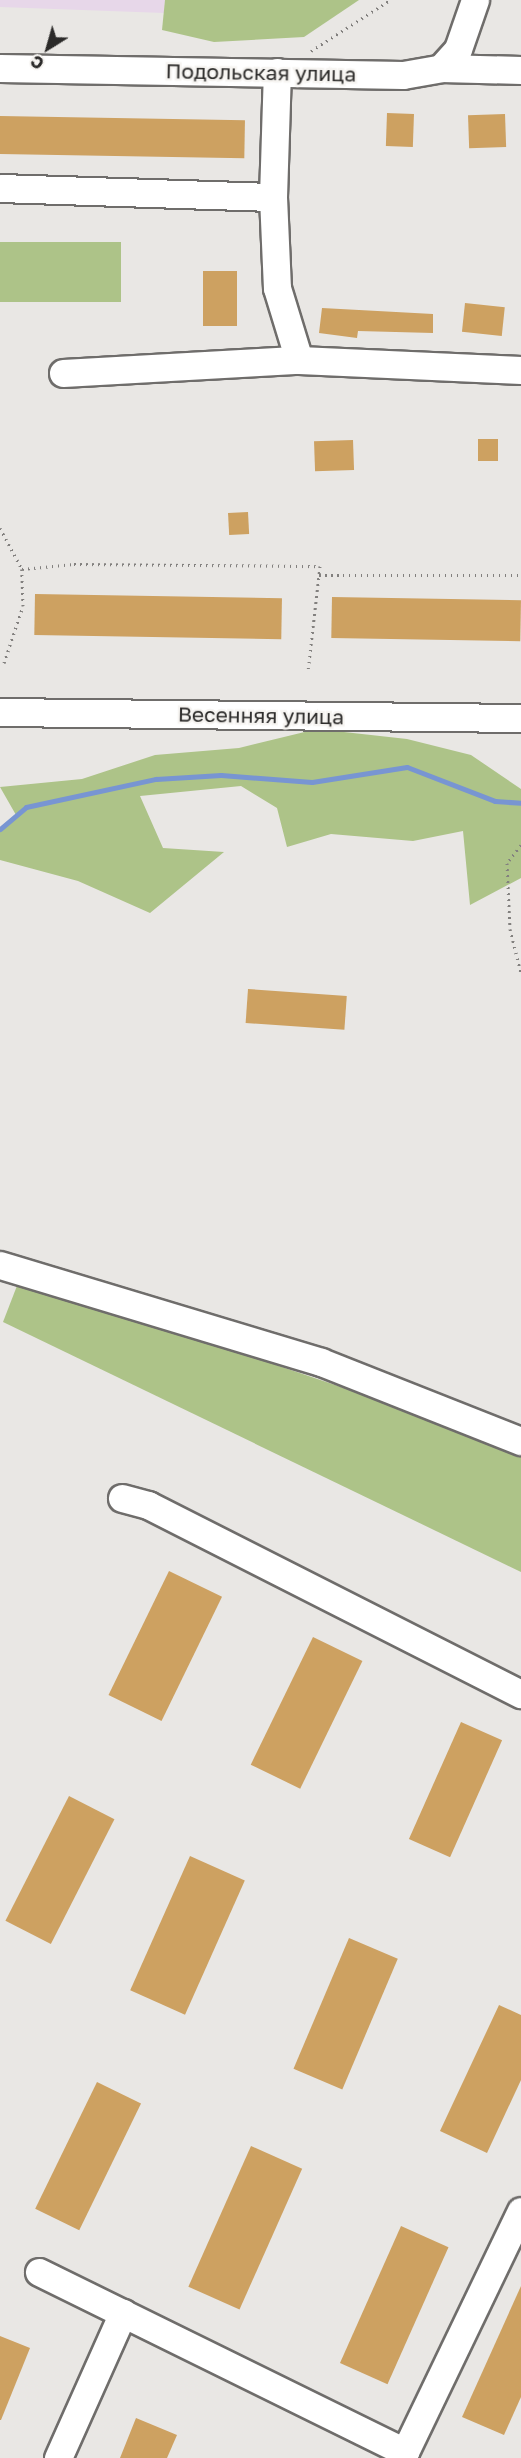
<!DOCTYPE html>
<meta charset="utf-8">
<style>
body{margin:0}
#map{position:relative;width:521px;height:2458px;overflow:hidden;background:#e9e7e4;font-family:"Golos Text",sans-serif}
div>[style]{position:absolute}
.industrial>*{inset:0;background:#e7d7e9}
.green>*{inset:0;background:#adc388;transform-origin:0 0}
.stream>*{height:5px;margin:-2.5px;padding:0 2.5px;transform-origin:2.5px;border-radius:2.5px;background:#7895d2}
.building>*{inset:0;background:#cda161;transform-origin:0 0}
.path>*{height:3px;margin-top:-1.5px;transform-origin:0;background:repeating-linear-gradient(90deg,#82807e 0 1.5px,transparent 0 6px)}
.roads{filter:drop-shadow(2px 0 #6f6d6b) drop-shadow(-2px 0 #6f6d6b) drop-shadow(0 2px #6f6d6b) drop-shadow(0 -2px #6f6d6b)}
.minor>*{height:27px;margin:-13.5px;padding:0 13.5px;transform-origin:13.5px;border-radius:13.5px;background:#fff}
span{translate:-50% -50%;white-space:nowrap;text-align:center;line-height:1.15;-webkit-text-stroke:4.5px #f6f4f1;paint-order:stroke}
.street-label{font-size:21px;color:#2b2a29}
.north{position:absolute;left:18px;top:18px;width:60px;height:60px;-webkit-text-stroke:4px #f6f4f1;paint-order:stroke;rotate:217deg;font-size:16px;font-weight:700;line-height:24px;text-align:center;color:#2b2a29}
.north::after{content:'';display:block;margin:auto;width:21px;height:27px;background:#2b2a29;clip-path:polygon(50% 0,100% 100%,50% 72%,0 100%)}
</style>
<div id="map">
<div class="industrial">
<div style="clip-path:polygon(0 0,165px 0,164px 13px,0 7px)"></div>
</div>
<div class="green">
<div style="clip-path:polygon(165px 0,359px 0,304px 37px,214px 42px,162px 30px)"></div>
<div style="left:0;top:242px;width:121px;height:60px"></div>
<div style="clip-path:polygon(317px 729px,407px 739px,471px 755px,521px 789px,521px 878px,470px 905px,463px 831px,413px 841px,331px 834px,287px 847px,277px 808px,241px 786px,140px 796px,163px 848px,224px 852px,150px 913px,78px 881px,0 860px,0 829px,16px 815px,0 787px,82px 779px,155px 755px,239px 748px)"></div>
<div style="clip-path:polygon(20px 1278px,521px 1448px,521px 1572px,3px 1322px)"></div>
</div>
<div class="stream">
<div style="left:0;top:829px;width:34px;rotate:-40deg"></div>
<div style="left:26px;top:807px;width:133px;rotate:-12.2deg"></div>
<div style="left:156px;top:779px;width:65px;rotate:-3.5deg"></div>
<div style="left:221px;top:775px;width:91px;rotate:4.4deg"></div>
<div style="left:312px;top:782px;width:96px;rotate:-9deg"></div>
<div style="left:407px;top:767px;width:94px;rotate:21.1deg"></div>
<div style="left:495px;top:801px;width:26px;rotate:4deg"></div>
</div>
<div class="building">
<div style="left:387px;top:113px;width:27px;height:33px;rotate:2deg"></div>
<div style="left:505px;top:114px;width:33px;height:37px;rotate:88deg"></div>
<div style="left:0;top:116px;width:245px;height:38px;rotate:1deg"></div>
<div style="left:203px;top:271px;width:34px;height:55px"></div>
<div style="left:465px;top:303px;width:40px;height:29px;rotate:6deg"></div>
<div style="clip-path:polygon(322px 308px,433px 314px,433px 333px,358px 331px,357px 338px,319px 333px)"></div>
<div style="left:478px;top:439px;width:20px;height:22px"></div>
<div style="left:353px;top:440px;width:30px;height:39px;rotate:88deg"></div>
<div style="left:248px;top:512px;width:22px;height:20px;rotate:87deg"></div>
<div style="left:35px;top:594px;width:247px;height:41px;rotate:1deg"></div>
<div style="left:332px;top:597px;width:189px;height:41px;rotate:1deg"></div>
<div style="left:248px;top:989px;width:99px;height:34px;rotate:4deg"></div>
<div style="left:169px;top:1571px;width:59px;height:138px;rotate:26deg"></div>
<div style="left:313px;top:1637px;width:55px;height:142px;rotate:26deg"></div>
<div style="left:461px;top:1722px;width:45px;height:128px;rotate:24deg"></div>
<div style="left:69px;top:1796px;width:51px;height:140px;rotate:27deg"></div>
<div style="left:190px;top:1856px;width:60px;height:147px;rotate:24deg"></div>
<div style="left:349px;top:1938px;width:53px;height:142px;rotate:23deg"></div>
<div style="clip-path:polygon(499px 2005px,521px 2015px,521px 2080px,487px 2153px,440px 2131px)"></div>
<div style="left:97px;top:2082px;width:49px;height:141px;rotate:26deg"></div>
<div style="left:251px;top:2146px;width:56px;height:154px;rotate:24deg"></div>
<div style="left:401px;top:2226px;width:52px;height:150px;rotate:24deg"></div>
<div style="clip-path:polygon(521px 2286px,521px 2397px,504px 2435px,462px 2417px)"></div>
<div style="clip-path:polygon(0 2336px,30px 2348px,1px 2420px,0 2420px)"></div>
<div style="clip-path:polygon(136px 2418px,177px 2435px,167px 2458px,120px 2458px)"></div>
</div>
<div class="path">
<div style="left:311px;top:51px;width:94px;rotate:-32.8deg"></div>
<div style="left:0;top:528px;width:47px;rotate:61.8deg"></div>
<div style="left:319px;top:575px;width:202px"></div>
<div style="left:4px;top:663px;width:60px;rotate:-71.6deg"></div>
<div style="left:23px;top:606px;width:37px;rotate:-92deg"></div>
<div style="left:22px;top:569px;width:52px;rotate:-5.5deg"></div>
<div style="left:74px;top:564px;width:246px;rotate:0.5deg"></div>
<div style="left:320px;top:566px;width:106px;rotate:96.5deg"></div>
<div style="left:521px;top:845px;width:23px;rotate:128deg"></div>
<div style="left:507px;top:863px;width:66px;rotate:87.4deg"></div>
<div style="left:510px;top:929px;width:45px;rotate:76deg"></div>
</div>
<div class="roads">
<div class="minor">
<div style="left:0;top:68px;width:403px;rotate:1deg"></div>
<div style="left:403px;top:75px;width:39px;rotate:-10deg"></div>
<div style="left:441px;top:68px;width:80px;rotate:1.4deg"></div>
<div style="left:441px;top:68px;width:25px;rotate:-48deg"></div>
<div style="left:458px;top:49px;width:52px;rotate:-70.9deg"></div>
<div style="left:0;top:188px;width:273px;rotate:1.9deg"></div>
<div style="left:273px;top:197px;width:125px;rotate:-88.2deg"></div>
<div style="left:273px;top:197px;width:91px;rotate:87.5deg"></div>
<div style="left:277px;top:288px;width:75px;rotate:73deg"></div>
<div style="left:63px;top:373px;width:236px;rotate:-3.2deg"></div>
<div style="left:299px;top:360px;width:222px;rotate:2.6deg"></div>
<div style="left:0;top:712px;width:521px;rotate:0.66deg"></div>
<div style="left:0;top:1265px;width:335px;rotate:16.8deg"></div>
<div style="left:321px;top:1362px;width:215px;rotate:21.6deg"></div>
<div style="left:122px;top:1498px;width:27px;rotate:15deg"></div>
<div style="left:148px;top:1505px;width:418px;rotate:26.9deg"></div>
<div style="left:39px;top:2272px;width:408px;rotate:26.2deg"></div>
<div style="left:58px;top:2458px;width:159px;rotate:-65.9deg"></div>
<div style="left:402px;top:2458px;width:274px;rotate:-64.3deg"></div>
</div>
</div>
<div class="street-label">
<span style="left:261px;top:72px;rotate:1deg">Подольская улица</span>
<span style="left:261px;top:715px;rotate:1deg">Весенняя улица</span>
</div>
<div class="north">С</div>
</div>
